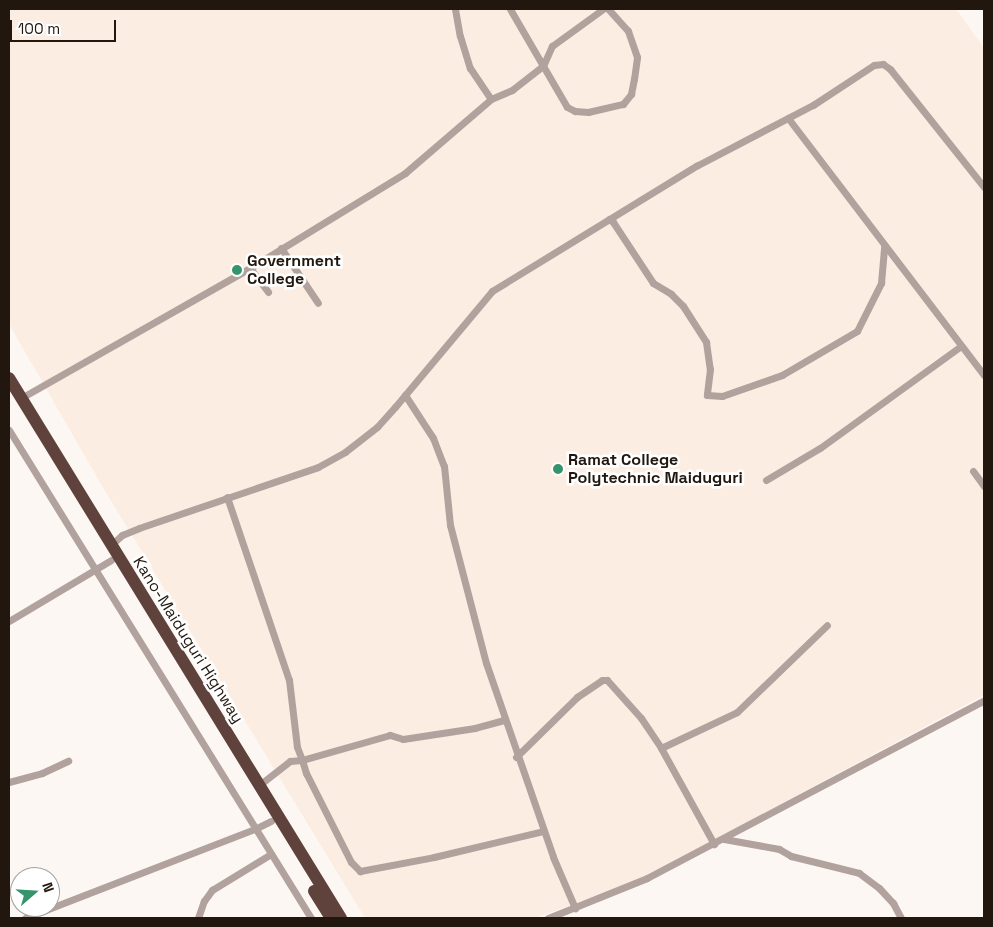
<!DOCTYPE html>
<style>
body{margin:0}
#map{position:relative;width:993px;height:927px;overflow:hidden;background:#fdf7f3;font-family:"Space Grotesk",sans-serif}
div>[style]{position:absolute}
.built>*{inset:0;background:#fcede3}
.street>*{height:7px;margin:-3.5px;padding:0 3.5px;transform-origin:3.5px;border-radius:3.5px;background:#b1a29e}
.highway>*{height:12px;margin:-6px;padding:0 6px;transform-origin:6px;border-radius:6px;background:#5f423b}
.dots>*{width:14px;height:14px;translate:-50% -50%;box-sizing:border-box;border:2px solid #fff;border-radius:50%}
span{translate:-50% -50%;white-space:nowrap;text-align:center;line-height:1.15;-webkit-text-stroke:5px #fff;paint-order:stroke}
.poi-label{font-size:16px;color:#21170f;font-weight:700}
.left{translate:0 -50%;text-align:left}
.street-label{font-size:16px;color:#21170f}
.frame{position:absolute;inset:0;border:10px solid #21170f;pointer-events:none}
.north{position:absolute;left:10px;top:867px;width:50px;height:50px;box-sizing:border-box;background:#fff;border:1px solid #a6a29f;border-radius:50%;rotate:71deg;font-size:14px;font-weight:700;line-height:20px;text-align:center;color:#21170f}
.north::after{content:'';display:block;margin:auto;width:18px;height:22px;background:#35946c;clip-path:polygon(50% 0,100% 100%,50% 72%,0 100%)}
.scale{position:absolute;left:10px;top:20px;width:106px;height:22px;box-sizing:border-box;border:2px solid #21170f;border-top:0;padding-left:6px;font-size:15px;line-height:18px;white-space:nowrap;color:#21170f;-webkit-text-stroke:4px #fff;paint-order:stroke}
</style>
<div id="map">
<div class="built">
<div style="clip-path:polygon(9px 9px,956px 9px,984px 48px,984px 695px,635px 882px,535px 918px,365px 918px,102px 486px,9px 324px)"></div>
</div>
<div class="street">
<div style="left:455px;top:9px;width:27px;rotate:80deg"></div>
<div style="left:460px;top:36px;width:34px;rotate:73deg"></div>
<div style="left:470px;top:68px;width:37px;rotate:56deg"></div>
<div style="left:510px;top:9px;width:113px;rotate:59.8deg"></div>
<div style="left:567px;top:107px;width:9px;rotate:27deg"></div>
<div style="left:575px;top:111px;width:13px;rotate:4deg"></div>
<div style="left:588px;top:112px;width:36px;rotate:-13deg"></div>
<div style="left:623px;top:104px;width:13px;rotate:-51deg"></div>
<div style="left:631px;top:94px;width:15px;rotate:-79deg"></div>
<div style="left:634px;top:79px;width:22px;rotate:-82deg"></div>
<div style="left:637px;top:57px;width:28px;rotate:-109deg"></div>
<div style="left:628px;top:31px;width:30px;rotate:-132deg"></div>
<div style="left:788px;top:118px;width:323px;rotate:52.7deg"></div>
<div style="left:609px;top:219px;width:5px;rotate:37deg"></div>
<div style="left:613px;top:222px;width:73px;rotate:56.7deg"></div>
<div style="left:653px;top:283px;width:21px;rotate:31deg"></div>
<div style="left:671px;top:294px;width:17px;rotate:45deg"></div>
<div style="left:683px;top:306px;width:43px;rotate:57.4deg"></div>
<div style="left:706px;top:342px;width:27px;rotate:82deg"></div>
<div style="left:710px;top:369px;width:26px;rotate:97deg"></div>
<div style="left:707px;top:395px;width:15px;rotate:4deg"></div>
<div style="left:722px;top:396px;width:64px;rotate:-19.3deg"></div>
<div style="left:782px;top:375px;width:87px;rotate:-30.4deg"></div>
<div style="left:857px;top:331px;width:54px;rotate:-63.4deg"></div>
<div style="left:881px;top:283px;width:38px;rotate:-85deg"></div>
<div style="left:281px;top:248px;width:66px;rotate:56.1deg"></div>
<div style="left:250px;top:268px;width:30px;rotate:53deg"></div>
<div style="left:405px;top:395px;width:51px;rotate:56.9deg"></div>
<div style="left:433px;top:438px;width:30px;rotate:69deg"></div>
<div style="left:444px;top:466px;width:59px;rotate:84.2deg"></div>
<div style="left:450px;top:525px;width:143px;rotate:75.4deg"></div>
<div style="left:486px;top:663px;width:205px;rotate:70.9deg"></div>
<div style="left:553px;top:857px;width:56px;rotate:66.7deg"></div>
<div style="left:21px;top:398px;width:263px;rotate:-29.6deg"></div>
<div style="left:250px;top:268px;width:182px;rotate:-31.5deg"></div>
<div style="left:405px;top:173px;width:113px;rotate:-40.7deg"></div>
<div style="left:491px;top:99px;width:23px;rotate:-23deg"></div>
<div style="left:512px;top:90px;width:39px;rotate:-38deg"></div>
<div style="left:543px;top:66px;width:22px;rotate:-66deg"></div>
<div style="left:552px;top:46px;width:63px;rotate:-36deg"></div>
<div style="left:9px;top:430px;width:574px;rotate:58.25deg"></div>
<div style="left:973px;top:471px;width:19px;rotate:54deg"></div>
<div style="left:766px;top:480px;width:63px;rotate:-30.7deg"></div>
<div style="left:820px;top:448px;width:174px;rotate:-35.9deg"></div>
<div style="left:227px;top:497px;width:193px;rotate:71.3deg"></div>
<div style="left:289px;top:680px;width:67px;rotate:83.2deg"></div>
<div style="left:297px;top:747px;width:14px;rotate:69deg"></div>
<div style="left:302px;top:760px;width:12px;rotate:175deg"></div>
<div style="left:290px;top:761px;width:39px;rotate:142deg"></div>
<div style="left:111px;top:545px;width:15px;rotate:-42deg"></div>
<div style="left:122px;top:535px;width:18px;rotate:-22deg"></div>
<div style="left:139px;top:528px;width:189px;rotate:-18.8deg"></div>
<div style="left:318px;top:467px;width:31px;rotate:-29deg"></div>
<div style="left:345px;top:452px;width:41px;rotate:-38deg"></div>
<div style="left:377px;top:427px;width:27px;rotate:-48deg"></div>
<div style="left:395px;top:407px;width:151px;rotate:-50.1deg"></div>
<div style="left:492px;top:291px;width:241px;rotate:-31.5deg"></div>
<div style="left:698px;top:165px;width:130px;rotate:-27.6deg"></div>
<div style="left:813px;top:105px;width:73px;rotate:-33.3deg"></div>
<div style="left:874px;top:65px;width:9px;rotate:-6deg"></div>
<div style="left:883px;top:64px;width:9px;rotate:36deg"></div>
<div style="left:890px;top:69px;width:151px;rotate:51.5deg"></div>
<div style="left:9px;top:621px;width:119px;rotate:-30.9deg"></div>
<div style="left:504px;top:720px;width:30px;rotate:165deg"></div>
<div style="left:475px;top:728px;width:73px;rotate:171.3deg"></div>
<div style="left:403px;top:739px;width:14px;rotate:-163deg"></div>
<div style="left:390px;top:735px;width:91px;rotate:164.1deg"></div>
<div style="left:302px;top:760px;width:14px;rotate:73deg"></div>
<div style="left:306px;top:773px;width:100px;rotate:63.2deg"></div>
<div style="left:351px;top:862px;width:13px;rotate:45deg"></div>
<div style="left:360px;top:871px;width:75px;rotate:-10.7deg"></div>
<div style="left:434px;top:857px;width:112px;rotate:-13.4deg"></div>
<div style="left:661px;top:748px;width:84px;rotate:-25.3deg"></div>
<div style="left:737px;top:712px;width:125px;rotate:-44deg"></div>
<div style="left:516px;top:757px;width:86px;rotate:-44.5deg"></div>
<div style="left:577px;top:697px;width:30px;rotate:-34deg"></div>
<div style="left:602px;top:680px;width:5px"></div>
<div style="left:607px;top:680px;width:51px;rotate:48.2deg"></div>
<div style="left:641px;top:718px;width:36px;rotate:56deg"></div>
<div style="left:661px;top:748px;width:110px;rotate:61.1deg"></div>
<div style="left:9px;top:782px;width:34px;rotate:-15deg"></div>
<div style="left:42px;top:773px;width:29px;rotate:-25deg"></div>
<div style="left:724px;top:839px;width:56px;rotate:10.3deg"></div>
<div style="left:779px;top:849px;width:14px;rotate:30deg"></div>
<div style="left:791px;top:856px;width:70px;rotate:14deg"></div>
<div style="left:859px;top:873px;width:25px;rotate:37deg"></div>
<div style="left:879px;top:888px;width:21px;rotate:47deg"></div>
<div style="left:893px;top:903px;width:17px;rotate:62deg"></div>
<div style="left:25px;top:918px;width:247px;rotate:-21.2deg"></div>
<div style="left:255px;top:829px;width:18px;rotate:-27deg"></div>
<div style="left:198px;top:918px;width:18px;rotate:-71deg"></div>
<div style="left:204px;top:901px;width:14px;rotate:-54deg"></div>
<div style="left:212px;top:890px;width:69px;rotate:-31.4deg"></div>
<div style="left:548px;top:918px;width:107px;rotate:-22deg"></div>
<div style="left:647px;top:878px;width:381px;rotate:-27.8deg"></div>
</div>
<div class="highway">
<div style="left:9px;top:378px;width:634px;rotate:58.42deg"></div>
<div style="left:314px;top:891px;width:32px;rotate:58deg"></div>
</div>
<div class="dots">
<div style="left:237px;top:270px;background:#35946c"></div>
<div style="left:558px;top:469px;background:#35946c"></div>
</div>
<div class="poi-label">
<span class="left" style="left:247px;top:270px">Government<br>College</span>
<span class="left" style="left:568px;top:469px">Ramat College<br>Polytechnic Maiduguri</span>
</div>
<div class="street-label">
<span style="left:188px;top:640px;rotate:58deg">Kano-Maiduguri Highway</span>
</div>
<div class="frame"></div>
<div class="north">N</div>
<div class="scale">100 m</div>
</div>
